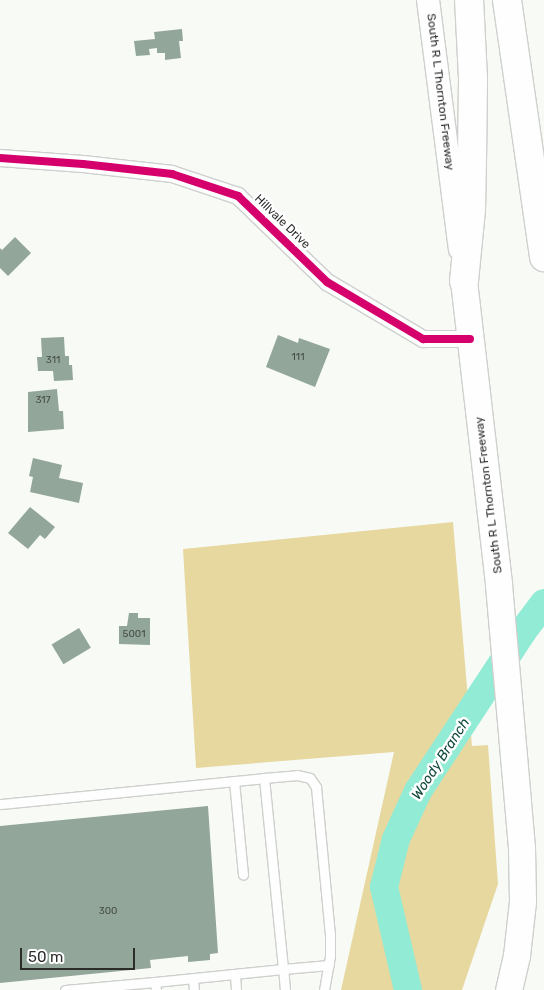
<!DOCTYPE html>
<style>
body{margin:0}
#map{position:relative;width:544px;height:990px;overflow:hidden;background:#f8faf6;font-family:Rubik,sans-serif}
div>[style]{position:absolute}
.forest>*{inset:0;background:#e7d8a0}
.river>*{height:28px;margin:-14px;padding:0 14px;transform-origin:14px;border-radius:14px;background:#92ebd4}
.building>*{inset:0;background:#92a69a;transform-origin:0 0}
.roads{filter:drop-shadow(1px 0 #ced0cd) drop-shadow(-1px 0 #ced0cd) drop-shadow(0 1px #ced0cd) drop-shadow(0 -1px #ced0cd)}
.lane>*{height:9px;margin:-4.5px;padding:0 4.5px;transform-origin:4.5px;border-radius:4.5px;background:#fefefe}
.street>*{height:16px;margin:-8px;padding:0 8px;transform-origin:8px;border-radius:8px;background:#fefefe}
.secondary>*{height:22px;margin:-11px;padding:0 11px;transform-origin:11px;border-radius:11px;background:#fefefe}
.primary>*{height:26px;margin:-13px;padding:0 13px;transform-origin:13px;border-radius:13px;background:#fefefe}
.highway>*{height:28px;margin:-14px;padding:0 14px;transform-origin:14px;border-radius:14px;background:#fefefe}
.cycleway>*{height:8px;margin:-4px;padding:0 4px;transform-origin:4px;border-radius:4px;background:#d6006c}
span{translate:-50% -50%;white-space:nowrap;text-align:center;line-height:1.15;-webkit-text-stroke:5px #fff;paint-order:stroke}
.number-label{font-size:10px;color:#464b47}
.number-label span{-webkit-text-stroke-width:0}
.street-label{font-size:12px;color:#2c2d2b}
.water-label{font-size:14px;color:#11493c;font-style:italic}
.scale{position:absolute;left:20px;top:948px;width:115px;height:22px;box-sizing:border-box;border:2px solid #2c2d2b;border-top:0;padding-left:6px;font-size:15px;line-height:18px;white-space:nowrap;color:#2c2d2b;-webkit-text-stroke:4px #fff;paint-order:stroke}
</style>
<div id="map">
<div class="forest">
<div style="clip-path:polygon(453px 522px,472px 746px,488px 745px,498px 884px,462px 990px,341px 990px,394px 752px,196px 768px,183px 549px)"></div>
</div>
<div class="river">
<div style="left:408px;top:990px;width:106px;rotate:-103.1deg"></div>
<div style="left:384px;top:887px;width:49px;rotate:-76deg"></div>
<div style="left:396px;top:839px;width:53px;rotate:-65.4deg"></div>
<div style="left:418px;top:791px;width:191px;rotate:-56.7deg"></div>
<div style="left:523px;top:631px;width:35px;rotate:-53deg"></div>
</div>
<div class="building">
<div style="clip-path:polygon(182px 29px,183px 41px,179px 41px,181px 58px,165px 60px,165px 53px,157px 53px,157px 48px,149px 49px,150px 55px,136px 56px,134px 41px,155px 39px,154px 32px)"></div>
<div style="clip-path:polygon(15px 237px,31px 253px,8px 276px,0 268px,0 248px,2px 250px)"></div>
<div style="clip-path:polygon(278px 335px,298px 343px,299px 338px,330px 349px,315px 387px,266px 367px)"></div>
<div style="clip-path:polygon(64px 337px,65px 356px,69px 356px,69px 365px,72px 365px,73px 380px,54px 381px,53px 371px,38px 371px,37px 357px,42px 357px,41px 338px)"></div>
<div style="clip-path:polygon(57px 389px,59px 411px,63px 411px,64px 429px,28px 432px,28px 392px)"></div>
<div style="clip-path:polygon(33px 458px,62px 465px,59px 478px,83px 483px,79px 503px,30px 492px,33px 477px,29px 476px)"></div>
<div style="clip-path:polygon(30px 507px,55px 527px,45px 539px,40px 535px,28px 549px,8px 533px)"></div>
<div style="clip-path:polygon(129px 613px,138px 613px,138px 618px,150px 618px,150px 645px,119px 644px,119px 626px,127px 626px)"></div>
<div style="left:79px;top:628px;width:23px;height:32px;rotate:59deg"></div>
<div style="clip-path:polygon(208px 806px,218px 953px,210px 954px,210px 960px,188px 962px,188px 956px,150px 960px,151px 968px,0 983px,0 826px)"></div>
</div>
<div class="roads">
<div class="lane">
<div style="left:264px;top:778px;width:33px;rotate:-5deg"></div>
<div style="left:297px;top:775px;width:13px;rotate:13deg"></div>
<div style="left:310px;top:778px;width:11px;rotate:56deg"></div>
<div style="left:316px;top:787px;width:148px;rotate:84.6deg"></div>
<div style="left:330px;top:934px;width:22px;rotate:90deg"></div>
<div style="left:330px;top:956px;width:35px;rotate:100deg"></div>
<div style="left:234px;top:781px;width:94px;rotate:84.5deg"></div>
<div style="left:0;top:804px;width:265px;rotate:-5.6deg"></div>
<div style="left:264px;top:778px;width:192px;rotate:84.3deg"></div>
<div style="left:283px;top:969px;width:129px;rotate:174.2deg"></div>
<div style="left:235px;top:975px;width:15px;rotate:86deg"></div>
<div style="left:193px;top:979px;width:11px;rotate:85deg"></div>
<div style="left:65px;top:990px;width:90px;rotate:-5.1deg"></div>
<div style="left:155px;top:982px;width:8px;rotate:83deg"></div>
<div style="left:285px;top:990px;width:21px;rotate:-95deg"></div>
<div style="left:283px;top:969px;width:46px;rotate:-5deg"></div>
</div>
<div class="street">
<div style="left:0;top:158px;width:83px;rotate:4.1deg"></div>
<div style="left:83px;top:164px;width:90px;rotate:6.4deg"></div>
<div style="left:172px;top:174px;width:70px;rotate:18.4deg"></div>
<div style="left:238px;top:196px;width:124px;rotate:44deg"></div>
<div style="left:327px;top:282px;width:112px;rotate:30.7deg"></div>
<div style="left:423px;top:339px;width:47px"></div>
</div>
<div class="secondary">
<div style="left:428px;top:0;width:251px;rotate:82.7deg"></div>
</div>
<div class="primary">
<div style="left:464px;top:281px;width:306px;rotate:83.4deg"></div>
<div style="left:499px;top:585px;width:264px;rotate:85deg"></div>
<div style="left:522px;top:848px;width:54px;rotate:88.9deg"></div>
<div style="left:523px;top:902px;width:54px;rotate:96.3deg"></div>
<div style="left:517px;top:956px;width:35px;rotate:103deg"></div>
</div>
<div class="highway">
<div style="left:507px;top:0;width:260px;rotate:81.8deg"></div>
<div style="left:464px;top:281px;width:72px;rotate:-84.4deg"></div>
<div style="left:471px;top:209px;width:47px;rotate:-88.8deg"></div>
<div style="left:472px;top:162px;width:84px;rotate:-89.3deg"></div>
<div style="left:473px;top:78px;width:78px;rotate:-92.9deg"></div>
</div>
</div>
<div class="cycleway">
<div style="left:0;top:158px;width:83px;rotate:4.1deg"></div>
<div style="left:83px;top:164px;width:90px;rotate:6.4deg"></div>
<div style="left:172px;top:174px;width:70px;rotate:18.4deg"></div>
<div style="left:238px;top:196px;width:124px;rotate:44deg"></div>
<div style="left:327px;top:282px;width:112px;rotate:30.7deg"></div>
<div style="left:423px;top:339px;width:47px"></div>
</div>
<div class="number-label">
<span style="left:298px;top:358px">111</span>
<span style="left:53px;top:361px">311</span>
<span style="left:43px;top:401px">317</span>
<span style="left:134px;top:635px">5001</span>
<span style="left:108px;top:912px">300</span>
</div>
<div class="street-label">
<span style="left:440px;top:92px;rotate:83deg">South R L Thornton Freeway</span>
<span style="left:282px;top:222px;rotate:44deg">Hillvale Drive</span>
<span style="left:489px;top:495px;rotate:-97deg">South R L Thornton Freeway</span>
</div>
<div class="water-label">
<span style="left:441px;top:759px;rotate:-57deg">Woody Branch</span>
</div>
<div class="scale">50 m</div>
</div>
